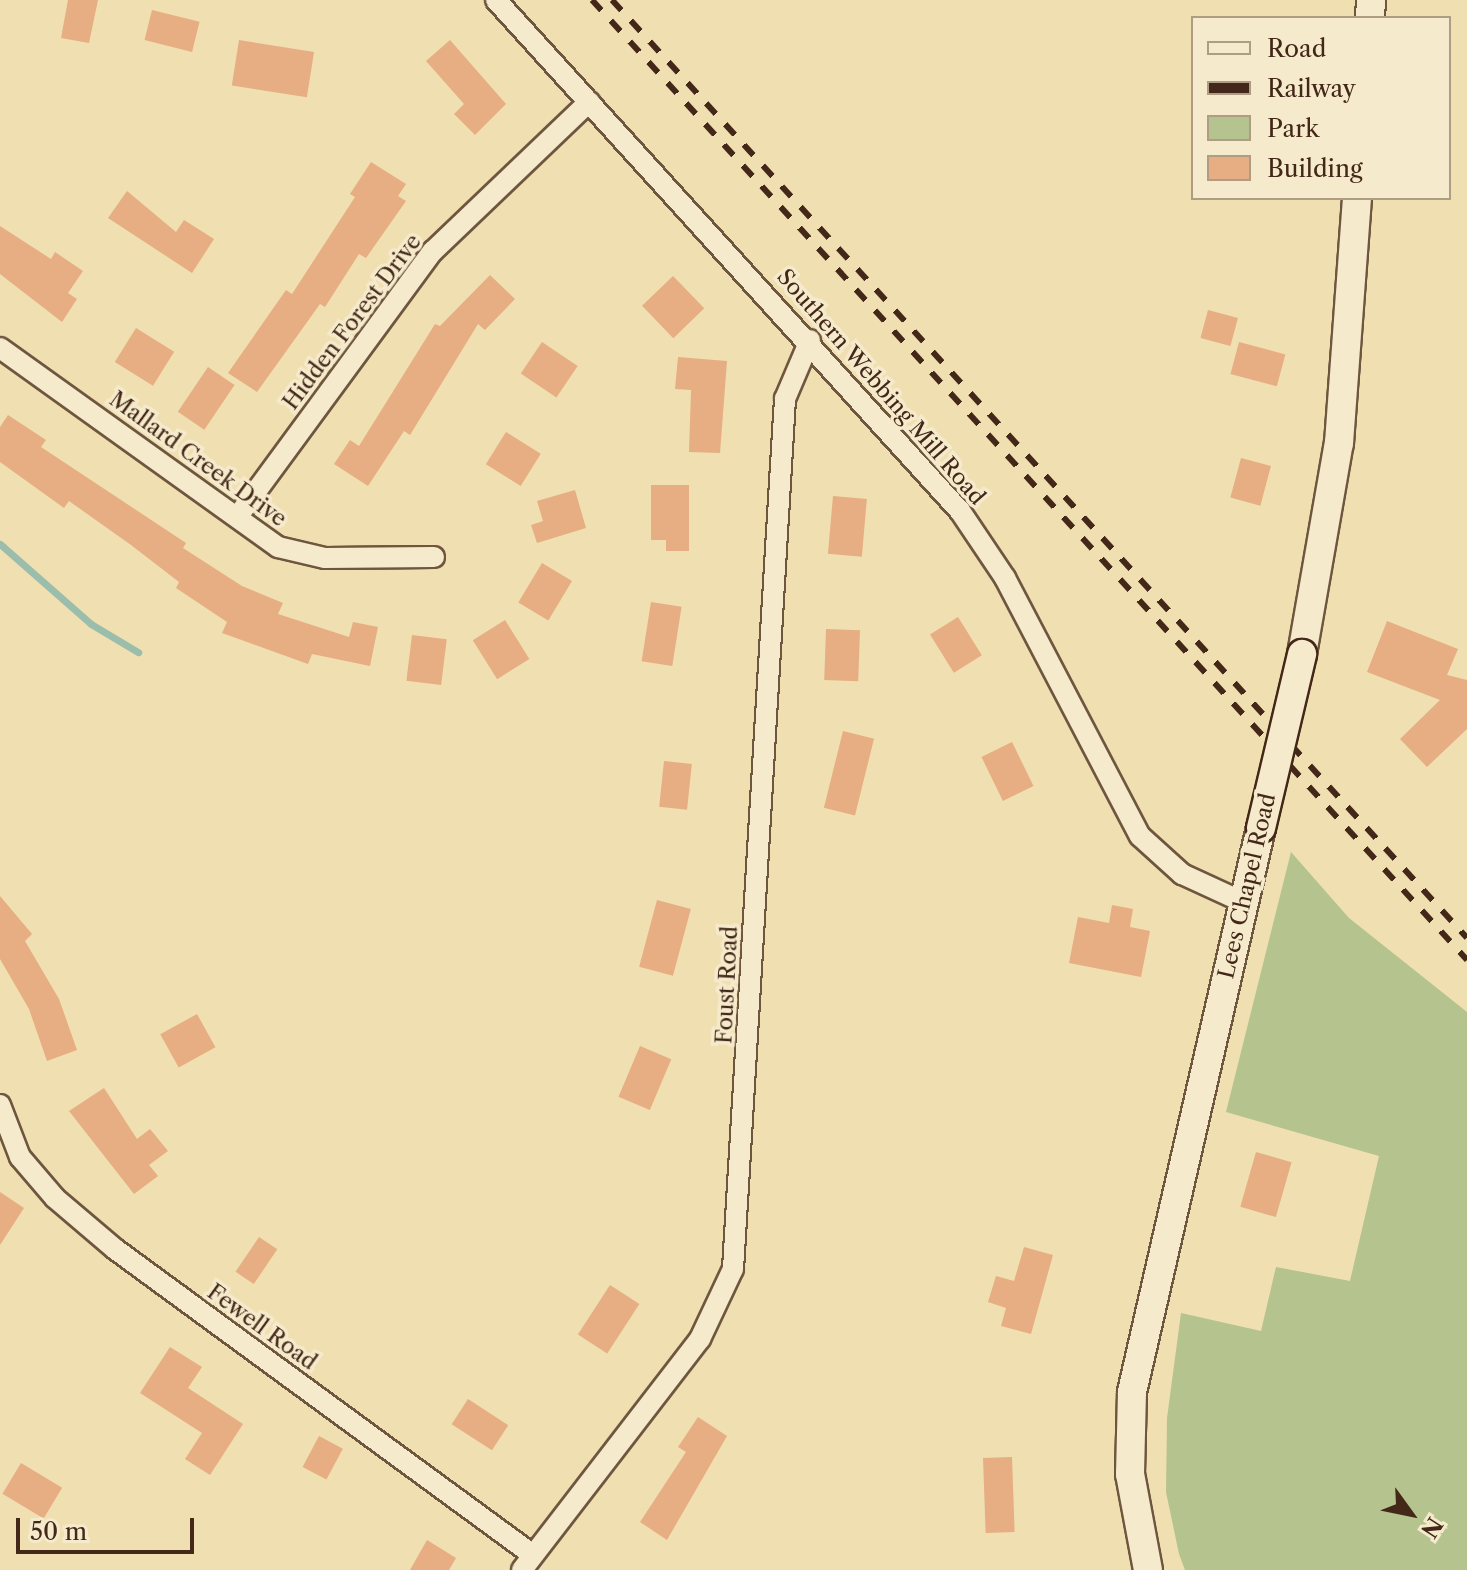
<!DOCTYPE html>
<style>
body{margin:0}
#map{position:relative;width:1467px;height:1570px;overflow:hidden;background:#f0dfb0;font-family:"Libre Caslon Text",serif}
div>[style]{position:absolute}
.green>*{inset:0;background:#b5c38e}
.stream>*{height:7px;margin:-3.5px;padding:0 3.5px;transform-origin:3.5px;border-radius:3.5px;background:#9abdac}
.building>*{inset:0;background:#e6ae82;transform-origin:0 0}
.roads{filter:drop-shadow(2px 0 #6e563f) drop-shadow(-2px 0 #6e563f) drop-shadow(0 2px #6e563f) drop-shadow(0 -2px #6e563f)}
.street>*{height:20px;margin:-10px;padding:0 10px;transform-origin:10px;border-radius:10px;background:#f5eacc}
.secondary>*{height:28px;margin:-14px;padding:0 14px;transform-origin:14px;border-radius:14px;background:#f5eacc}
.rail>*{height:6px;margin-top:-3px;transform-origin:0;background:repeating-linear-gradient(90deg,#432819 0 14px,transparent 0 28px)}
.bridges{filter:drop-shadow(2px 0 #432819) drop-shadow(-2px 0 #432819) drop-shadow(0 2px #432819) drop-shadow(0 -2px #432819)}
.secondary-bridge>*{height:28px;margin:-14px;padding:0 14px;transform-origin:14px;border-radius:14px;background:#f5eacc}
span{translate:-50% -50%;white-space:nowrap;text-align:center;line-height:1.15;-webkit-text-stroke:7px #f5eacc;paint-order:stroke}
.street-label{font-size:22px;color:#432819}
.legend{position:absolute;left:1191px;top:16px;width:260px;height:184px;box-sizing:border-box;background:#f5eacc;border:2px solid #ae9c84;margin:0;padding:10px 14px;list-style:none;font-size:24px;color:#432819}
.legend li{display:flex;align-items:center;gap:16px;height:40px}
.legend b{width:40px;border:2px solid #ae9c84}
.north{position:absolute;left:1371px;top:1474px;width:80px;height:80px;-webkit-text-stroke:6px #f5eacc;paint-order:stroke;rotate:123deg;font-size:22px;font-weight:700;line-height:32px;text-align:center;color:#432819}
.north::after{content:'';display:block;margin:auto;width:28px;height:36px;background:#432819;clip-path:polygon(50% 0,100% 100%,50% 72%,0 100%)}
.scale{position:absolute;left:16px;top:1518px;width:178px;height:36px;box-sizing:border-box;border:4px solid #432819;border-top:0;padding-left:10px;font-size:24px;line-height:28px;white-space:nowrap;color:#432819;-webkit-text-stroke:6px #f5eacc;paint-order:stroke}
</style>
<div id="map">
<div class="green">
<div style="clip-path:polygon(1291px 852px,1349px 918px,1467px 1012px,1467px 1570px,1185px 1570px,1179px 1554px,1166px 1492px,1167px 1418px,1181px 1313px,1261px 1331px,1276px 1267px,1350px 1281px,1379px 1156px,1226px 1112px)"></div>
</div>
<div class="stream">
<div style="left:0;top:544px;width:121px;rotate:41.3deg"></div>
<div style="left:91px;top:624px;width:55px;rotate:30.8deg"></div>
</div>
<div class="building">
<div style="clip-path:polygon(68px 0,98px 0,89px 43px,61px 38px)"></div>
<div style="left:152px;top:10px;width:49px;height:31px;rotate:14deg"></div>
<div style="left:239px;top:40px;width:76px;height:46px;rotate:9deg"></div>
<div style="clip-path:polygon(450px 40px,506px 104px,475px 135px,454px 114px,464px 104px,426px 61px)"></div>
<div style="clip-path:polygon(371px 162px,406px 184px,398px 196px,406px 201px,366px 258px,359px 254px,325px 307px,320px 304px,257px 392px,228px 373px,286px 290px,292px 294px,355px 197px,350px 194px)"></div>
<div style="clip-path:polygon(127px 191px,176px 232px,184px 220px,214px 239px,192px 273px,108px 218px)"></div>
<div style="clip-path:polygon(0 226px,51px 259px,55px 252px,83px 271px,68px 293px,77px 299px,62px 322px,0 274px)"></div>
<div style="clip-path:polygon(490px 275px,515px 299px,485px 330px,478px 324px,410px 435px,404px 431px,368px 486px,334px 464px,350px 440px,359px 446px,435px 324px,440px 326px)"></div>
<div style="left:673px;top:276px;width:45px;height:43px;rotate:46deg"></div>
<div style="left:1208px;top:310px;width:31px;height:29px;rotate:15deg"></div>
<div style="left:136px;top:328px;width:45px;height:40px;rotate:32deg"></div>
<div style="left:542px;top:342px;width:43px;height:38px;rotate:34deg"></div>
<div style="left:1239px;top:342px;width:48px;height:33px;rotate:15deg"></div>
<div style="clip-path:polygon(678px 357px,727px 361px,720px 453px,689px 452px,691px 390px,675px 389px)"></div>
<div style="left:208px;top:367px;width:32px;height:54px;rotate:34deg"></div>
<div style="clip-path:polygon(8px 415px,46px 440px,41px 447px,186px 543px,183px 548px,242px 586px,283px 603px,278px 614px,349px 637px,353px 622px,378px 627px,370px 666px,312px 654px,308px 664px,222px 633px,227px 622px,176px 588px,179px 582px,131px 545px,69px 501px,64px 508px,0 462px,0 427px)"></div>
<div style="left:506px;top:432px;width:41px;height:38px;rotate:32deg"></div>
<div style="left:1241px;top:458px;width:31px;height:41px;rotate:15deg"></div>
<div style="clip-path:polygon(651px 485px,689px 485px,689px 551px,666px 551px,666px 540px,651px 540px)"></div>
<div style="clip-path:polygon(575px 490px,586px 528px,537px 543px,531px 525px,543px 521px,537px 501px)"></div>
<div style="left:833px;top:496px;width:34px;height:58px;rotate:5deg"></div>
<div style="left:542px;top:563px;width:35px;height:46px;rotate:31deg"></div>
<div style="left:651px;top:602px;width:31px;height:60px;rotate:9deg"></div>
<div style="left:958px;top:617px;width:45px;height:33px;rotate:58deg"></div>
<div style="left:505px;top:620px;width:46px;height:38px;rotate:58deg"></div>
<div style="clip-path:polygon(1387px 621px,1458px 649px,1447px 675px,1467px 680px,1467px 729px,1427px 767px,1400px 739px,1440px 700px,1367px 672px)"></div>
<div style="left:826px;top:629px;width:34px;height:51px;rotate:2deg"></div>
<div style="left:412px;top:635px;width:35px;height:46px;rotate:7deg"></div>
<div style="left:843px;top:731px;width:32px;height:79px;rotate:14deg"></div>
<div style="left:1012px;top:742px;width:49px;height:34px;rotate:64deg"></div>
<div style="left:664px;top:761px;width:28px;height:46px;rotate:6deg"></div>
<div style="clip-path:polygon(0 896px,32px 934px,25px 941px,59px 999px,77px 1050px,47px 1061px,29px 1009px,0 959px)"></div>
<div style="left:657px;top:900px;width:35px;height:69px;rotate:15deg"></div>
<div style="clip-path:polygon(1112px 905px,1133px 909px,1130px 927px,1150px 931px,1141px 977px,1069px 963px,1078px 917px,1109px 923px)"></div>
<div style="left:197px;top:1014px;width:38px;height:42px;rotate:61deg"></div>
<div style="left:640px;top:1046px;width:34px;height:55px;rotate:23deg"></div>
<div style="clip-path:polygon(104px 1088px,137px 1139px,150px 1129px,168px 1151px,149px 1165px,158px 1176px,134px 1194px,69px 1111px)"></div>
<div style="left:1256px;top:1152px;width:37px;height:57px;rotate:16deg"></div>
<div style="clip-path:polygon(0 1192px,24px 1208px,0 1245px)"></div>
<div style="left:259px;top:1237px;width:22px;height:42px;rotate:34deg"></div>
<div style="clip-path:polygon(1024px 1247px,1053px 1255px,1031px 1334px,1001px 1326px,1006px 1308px,988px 1302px,996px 1276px,1014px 1281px)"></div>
<div style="left:610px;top:1285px;width:35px;height:59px;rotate:33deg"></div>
<div style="clip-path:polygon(170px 1347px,202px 1367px,188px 1388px,243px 1424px,210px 1475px,185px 1459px,202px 1433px,140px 1393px)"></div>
<div style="left:468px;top:1399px;width:48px;height:30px;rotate:33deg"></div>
<div style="clip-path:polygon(698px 1417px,727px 1436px,667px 1540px,640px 1522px,686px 1452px,678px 1447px)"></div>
<div style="left:319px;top:1436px;width:27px;height:35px;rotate:28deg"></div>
<div style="left:1012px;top:1457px;width:75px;height:29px;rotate:88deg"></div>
<div style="left:21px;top:1463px;width:48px;height:36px;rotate:31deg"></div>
<div style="clip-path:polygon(427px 1540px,456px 1558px,449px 1570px,410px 1570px)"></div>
</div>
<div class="roads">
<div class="street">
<div style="left:496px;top:0;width:690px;rotate:47.76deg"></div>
<div style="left:960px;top:511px;width:81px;rotate:56.1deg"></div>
<div style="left:1005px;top:578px;width:291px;rotate:62.4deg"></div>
<div style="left:1140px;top:836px;width:57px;rotate:42.1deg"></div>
<div style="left:1182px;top:874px;width:67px;rotate:24.7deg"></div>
<div style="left:0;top:348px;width:342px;rotate:35.6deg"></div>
<div style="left:278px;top:547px;width:48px;rotate:13.2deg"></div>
<div style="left:325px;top:558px;width:109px;rotate:-0.5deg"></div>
<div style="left:238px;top:516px;width:329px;rotate:-53.7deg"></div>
<div style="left:433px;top:251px;width:216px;rotate:-43.7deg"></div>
<div style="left:0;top:1105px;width:56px;rotate:69deg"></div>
<div style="left:20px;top:1157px;width:54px;rotate:49.5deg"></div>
<div style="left:55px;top:1198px;width:79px;rotate:40.4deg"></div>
<div style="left:115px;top:1249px;width:518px;rotate:36.21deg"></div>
<div style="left:522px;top:1570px;width:292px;rotate:-52.4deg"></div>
<div style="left:700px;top:1339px;width:77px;rotate:-64.8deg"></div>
<div style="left:733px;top:1269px;width:872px;rotate:-86.58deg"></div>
<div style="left:785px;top:399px;width:64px;rotate:-67deg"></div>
</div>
<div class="secondary">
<div style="left:1370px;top:18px;width:18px;rotate:-87deg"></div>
<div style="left:1302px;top:654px;width:214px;rotate:-80.1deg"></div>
<div style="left:1339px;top:443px;width:246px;rotate:-85.8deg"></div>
<div style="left:1148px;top:1570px;width:98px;rotate:-100.6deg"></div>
<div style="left:1130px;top:1474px;width:82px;rotate:-88.6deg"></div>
<div style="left:1132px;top:1392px;width:579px;rotate:-77.12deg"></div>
</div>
</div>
<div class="rail">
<div style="left:592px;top:0;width:1299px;rotate:47.65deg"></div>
<div style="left:612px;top:0;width:1269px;rotate:47.65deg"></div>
</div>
<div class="bridges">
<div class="secondary-bridge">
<div style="left:1261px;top:828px;width:179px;rotate:-76.7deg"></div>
</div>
</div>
<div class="street-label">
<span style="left:352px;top:322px;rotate:-53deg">Hidden Forest Drive</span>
<span style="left:881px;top:387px;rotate:49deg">Southern Webbing Mill Road</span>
<span style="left:198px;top:459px;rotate:36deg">Mallard Creek Drive</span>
<span style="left:1247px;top:886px;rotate:-77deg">Lees Chapel Road</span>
<span style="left:727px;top:985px;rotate:-87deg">Foust Road</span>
<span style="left:262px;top:1327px;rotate:36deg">Fewell Road</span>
</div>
<ul class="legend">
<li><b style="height:10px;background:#f5eacc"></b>Road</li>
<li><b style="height:10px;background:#432819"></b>Railway</li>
<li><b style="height:22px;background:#b5c38e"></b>Park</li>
<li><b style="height:22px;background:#e6ae82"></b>Building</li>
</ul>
<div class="north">N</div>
<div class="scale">50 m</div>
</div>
